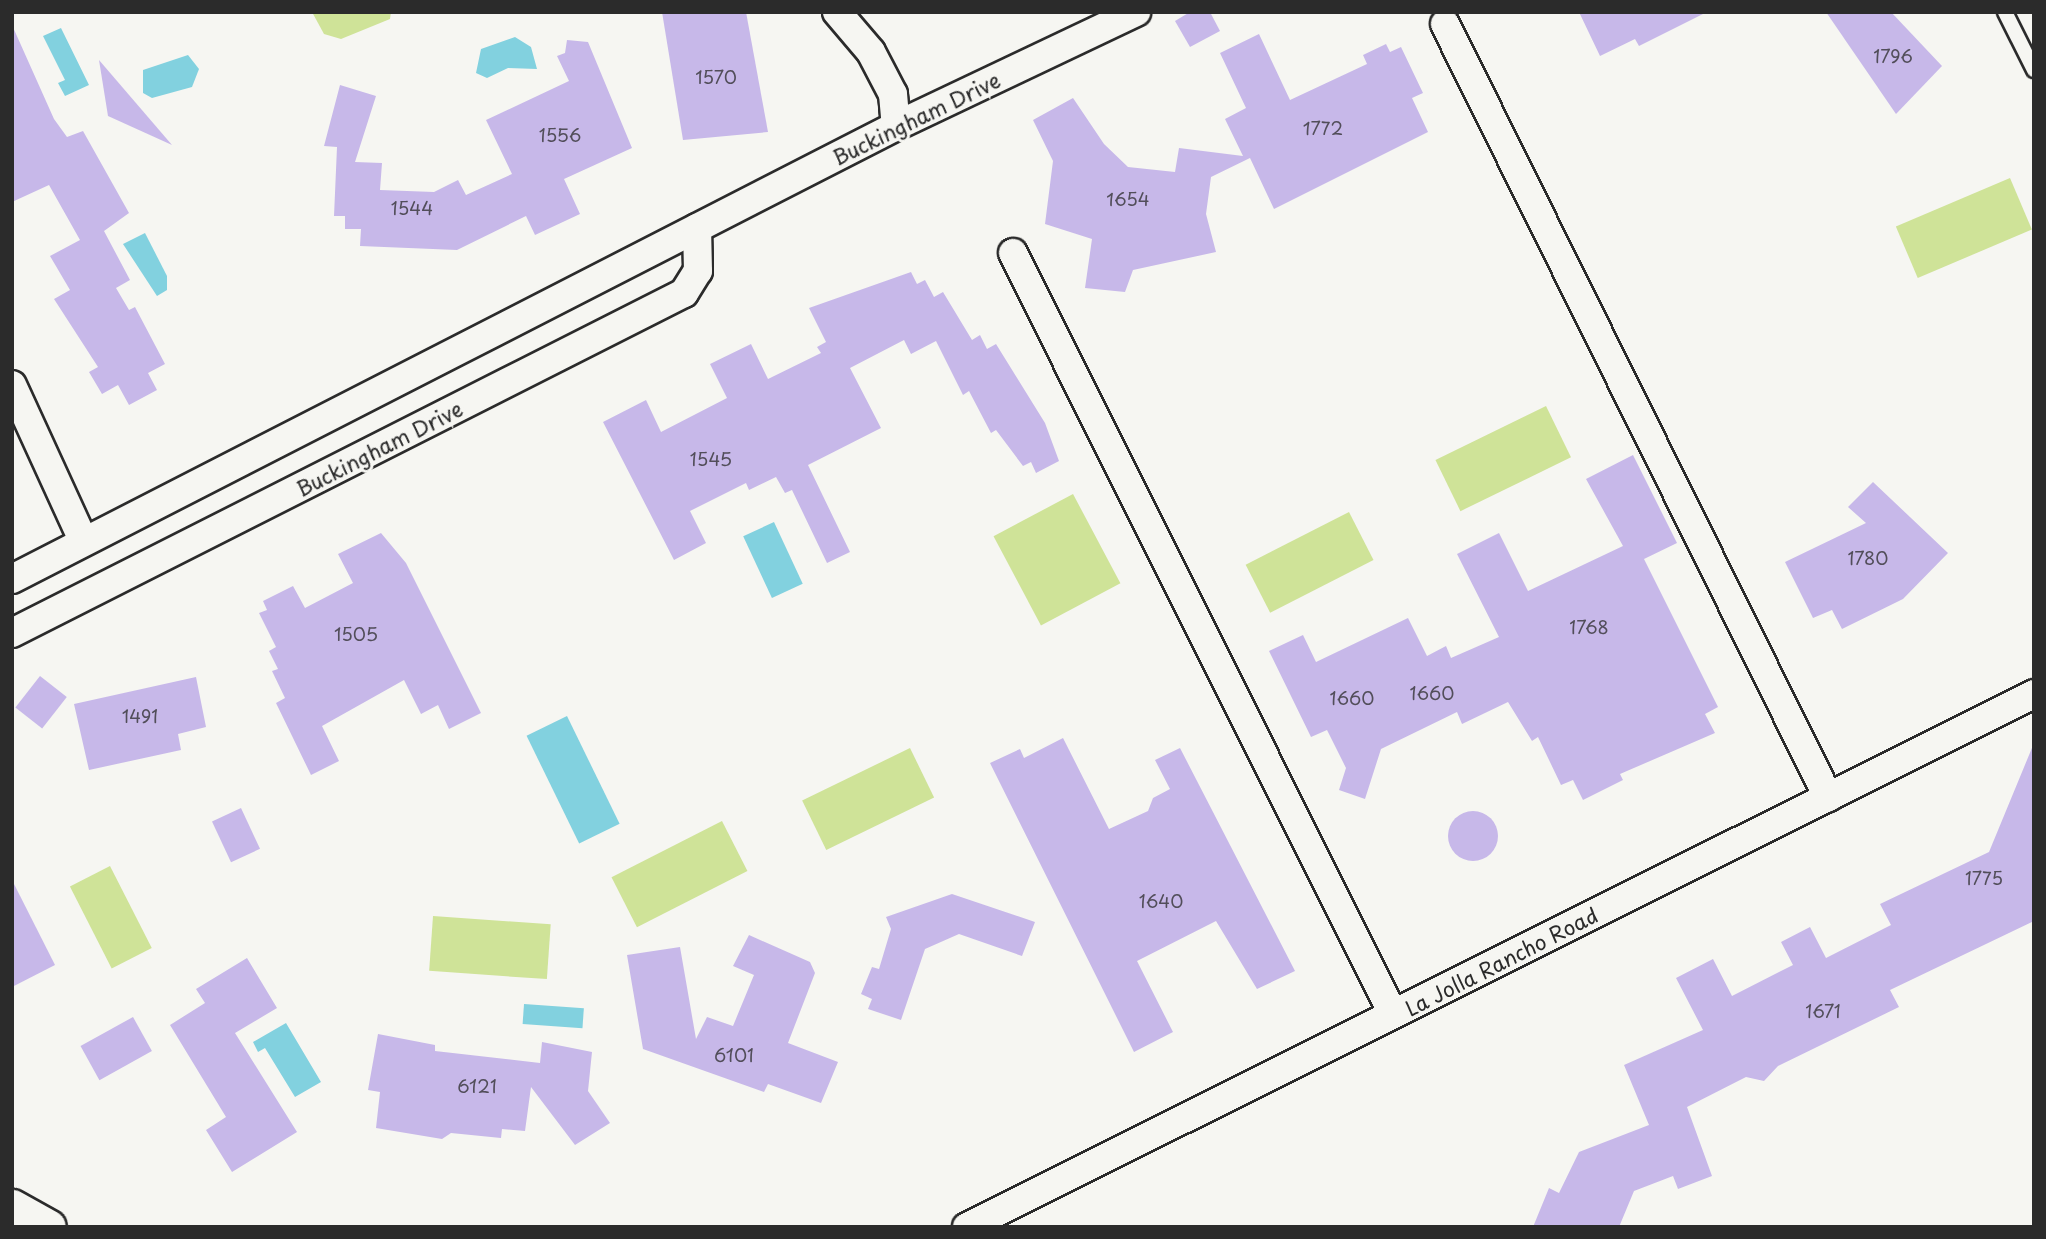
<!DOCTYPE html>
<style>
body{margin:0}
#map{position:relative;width:2046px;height:1239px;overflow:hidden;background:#f6f6f2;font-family:"Playpen Sans",sans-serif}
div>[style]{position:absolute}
.green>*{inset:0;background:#cfe398;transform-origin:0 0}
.water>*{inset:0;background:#82d1df;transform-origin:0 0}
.building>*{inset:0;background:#c7b8e9;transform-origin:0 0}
.round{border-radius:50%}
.roads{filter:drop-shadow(2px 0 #2b2b2b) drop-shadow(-2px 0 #2b2b2b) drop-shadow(0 2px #2b2b2b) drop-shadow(0 -2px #2b2b2b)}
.service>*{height:14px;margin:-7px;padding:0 7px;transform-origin:7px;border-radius:7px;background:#f6f6f2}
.minor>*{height:28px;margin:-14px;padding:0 14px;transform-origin:14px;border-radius:14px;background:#f6f6f2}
.tertiary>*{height:35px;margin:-17.5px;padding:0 17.5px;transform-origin:17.5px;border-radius:17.5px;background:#f6f6f2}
span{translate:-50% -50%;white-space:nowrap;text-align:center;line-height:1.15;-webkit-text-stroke:6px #f6f6f2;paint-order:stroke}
.number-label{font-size:18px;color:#524e5a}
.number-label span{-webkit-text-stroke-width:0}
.street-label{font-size:21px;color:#2b2b2b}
.frame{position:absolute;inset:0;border:14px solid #2b2b2b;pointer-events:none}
</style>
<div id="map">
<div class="green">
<div style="clip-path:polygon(312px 12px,391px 12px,390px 19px,341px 39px,324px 34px)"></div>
<div style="left:2010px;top:178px;width:56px;height:124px;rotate:67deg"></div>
<div style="left:1546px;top:406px;width:57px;height:123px;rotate:64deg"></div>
<div style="left:1073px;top:494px;width:101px;height:90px;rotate:62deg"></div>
<div style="left:1349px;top:512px;width:54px;height:116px;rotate:63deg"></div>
<div style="left:910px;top:748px;width:55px;height:120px;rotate:64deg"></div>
<div style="left:722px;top:821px;width:56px;height:124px;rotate:63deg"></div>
<div style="left:110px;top:866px;width:92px;height:45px;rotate:63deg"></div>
<div style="left:433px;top:916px;width:118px;height:55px;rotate:4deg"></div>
</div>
<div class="water">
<div style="clip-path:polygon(61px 28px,89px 85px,65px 96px,58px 83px,65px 80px,43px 36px)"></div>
<div style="clip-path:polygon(515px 37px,531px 47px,537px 69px,508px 68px,487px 78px,476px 73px,481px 49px)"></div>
<div style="clip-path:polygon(188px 55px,199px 69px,192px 87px,152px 98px,143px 93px,143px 70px)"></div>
<div style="clip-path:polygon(145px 233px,167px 276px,167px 290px,157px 296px,123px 244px)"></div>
<div style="left:774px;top:522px;width:68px;height:34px;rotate:65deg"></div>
<div style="left:567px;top:716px;width:120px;height:45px;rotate:64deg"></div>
<div style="left:524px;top:1004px;width:60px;height:20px;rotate:4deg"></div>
<div style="clip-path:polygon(286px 1023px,321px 1082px,295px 1097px,265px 1048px,258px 1052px,253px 1042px)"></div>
</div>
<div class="building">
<div style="clip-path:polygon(662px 12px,746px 12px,768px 132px,683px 140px)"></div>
<div style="clip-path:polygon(1190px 12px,1210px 12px,1220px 31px,1190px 47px,1175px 21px)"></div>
<div style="clip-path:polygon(1579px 12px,1707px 12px,1639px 46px,1635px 39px,1600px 56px)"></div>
<div style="clip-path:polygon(1826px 12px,1891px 12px,1942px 66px,1896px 114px)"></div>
<div style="clip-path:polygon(12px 25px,54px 119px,67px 137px,83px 131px,129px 213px,104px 231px,130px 280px,116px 288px,129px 310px,135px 307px,165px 364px,148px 373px,157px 390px,129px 405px,118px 385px,102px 394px,89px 372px,98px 367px,54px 299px,70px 290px,50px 256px,80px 240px,49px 185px,12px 202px)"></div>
<div style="clip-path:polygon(1259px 34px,1290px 100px,1367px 64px,1363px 55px,1386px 44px,1390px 52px,1401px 47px,1423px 93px,1412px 98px,1428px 132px,1274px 209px,1250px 158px,1211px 177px,1206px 214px,1216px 252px,1133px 270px,1125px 292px,1085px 288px,1092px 239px,1045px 224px,1053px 161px,1033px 120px,1073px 98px,1104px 144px,1128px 167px,1175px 172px,1179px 148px,1243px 156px,1225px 119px,1246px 108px,1220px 53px)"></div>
<div style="clip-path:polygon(567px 40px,588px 42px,632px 148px,564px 179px,580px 214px,535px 235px,526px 216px,457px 250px,360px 246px,361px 229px,345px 229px,345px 216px,334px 216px,337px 147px,324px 146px,340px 85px,376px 96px,355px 162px,382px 163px,380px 190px,434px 192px,458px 180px,466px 195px,512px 174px,486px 120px,569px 81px,557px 56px,565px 53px)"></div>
<div style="clip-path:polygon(99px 60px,172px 145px,108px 116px)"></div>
<div style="clip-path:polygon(911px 272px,917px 284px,925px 280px,934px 297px,943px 292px,972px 340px,980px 335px,987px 349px,996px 344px,1045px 423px,1059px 461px,1036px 473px,1031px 462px,1023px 466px,996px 430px,991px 433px,969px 391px,963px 395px,936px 341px,911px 354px,904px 340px,850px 368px,881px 428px,808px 465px,850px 552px,827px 563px,792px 490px,785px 493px,776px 477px,749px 490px,746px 483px,690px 511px,706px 543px,674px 560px,603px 422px,646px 400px,661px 432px,727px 398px,710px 364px,751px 344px,768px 379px,821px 353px,817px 347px,826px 342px,809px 308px)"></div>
<div style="clip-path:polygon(1633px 455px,1677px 543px,1644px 559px,1718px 707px,1705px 714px,1715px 733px,1620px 774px,1623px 780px,1583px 800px,1573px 780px,1561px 785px,1538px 737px,1532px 741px,1508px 702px,1462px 724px,1457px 712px,1381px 749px,1365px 799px,1339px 790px,1346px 768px,1327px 730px,1311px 737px,1269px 651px,1303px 635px,1316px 662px,1408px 618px,1427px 656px,1446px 646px,1451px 658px,1499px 637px,1457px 554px,1499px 533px,1528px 591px,1623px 546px,1586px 479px)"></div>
<div style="clip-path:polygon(1873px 482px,1948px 553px,1903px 599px,1842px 629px,1832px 610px,1813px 618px,1785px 562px,1866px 523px,1848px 507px)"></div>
<div style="clip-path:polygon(381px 533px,406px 563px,481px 713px,449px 729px,438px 705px,421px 714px,404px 680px,322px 726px,339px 761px,311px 775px,276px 703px,285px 698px,272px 671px,278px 669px,269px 651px,276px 647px,259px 613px,267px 610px,263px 601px,293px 586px,305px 608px,353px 583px,338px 554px)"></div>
<div style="left:40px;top:676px;width:34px;height:40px;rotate:38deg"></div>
<div style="clip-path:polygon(196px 677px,206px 727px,178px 734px,181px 750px,89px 770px,74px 704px)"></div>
<div style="clip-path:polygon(1063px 738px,1109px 829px,1148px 811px,1153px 798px,1170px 789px,1155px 760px,1180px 748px,1295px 971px,1257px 989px,1216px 921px,1137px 961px,1173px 1032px,1134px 1052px,990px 763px,1020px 749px,1024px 758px)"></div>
<div style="clip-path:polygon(2034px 743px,2034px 921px,1890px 990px,1899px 1007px,1778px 1066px,1764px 1081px,1746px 1077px,1687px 1107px,1712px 1176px,1678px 1189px,1673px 1176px,1634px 1191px,1619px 1227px,1533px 1227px,1549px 1188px,1559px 1193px,1579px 1152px,1649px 1125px,1624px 1065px,1703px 1030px,1676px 978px,1713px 959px,1732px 996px,1793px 965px,1781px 942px,1810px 927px,1826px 958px,1891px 925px,1880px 904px,1989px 852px)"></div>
<div style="left:241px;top:808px;width:45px;height:32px;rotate:65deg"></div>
<div class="round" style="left:1448px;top:811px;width:50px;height:50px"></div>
<div style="clip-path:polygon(12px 880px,55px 965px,12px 987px)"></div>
<div style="clip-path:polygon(952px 894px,1035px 922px,1022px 956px,959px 934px,925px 949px,901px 1020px,868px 1009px,872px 999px,861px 994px,872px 967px,879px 969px,891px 929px,886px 917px)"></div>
<div style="clip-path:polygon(749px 935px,810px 962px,815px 973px,788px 1043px,838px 1062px,821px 1103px,768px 1084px,764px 1092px,643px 1049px,627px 955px,680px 947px,696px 1039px,707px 1017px,733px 1026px,754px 975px,733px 966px)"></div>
<div style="clip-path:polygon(247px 958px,277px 1008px,235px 1033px,297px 1132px,232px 1172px,206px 1130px,226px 1117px,170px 1025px,205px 1003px,196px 989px)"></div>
<div style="left:133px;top:1017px;width:39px;height:60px;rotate:61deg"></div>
<div style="clip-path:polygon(378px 1034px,435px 1045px,435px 1051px,540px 1063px,542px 1042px,592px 1052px,588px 1091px,610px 1123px,575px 1145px,531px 1087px,525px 1131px,502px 1129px,501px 1138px,451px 1133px,442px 1139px,376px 1128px,380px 1092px,368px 1090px)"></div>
</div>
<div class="roads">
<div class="service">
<div style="left:2005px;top:12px;width:65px;rotate:63.4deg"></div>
</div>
<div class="minor">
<div style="left:837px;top:12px;width:52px;rotate:49.6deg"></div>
<div style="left:871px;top:52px;width:47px;rotate:62.4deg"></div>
<div style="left:893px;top:94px;width:32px;rotate:85deg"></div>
<div style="left:1445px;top:24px;width:863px;rotate:63.64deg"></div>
<div style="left:1013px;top:253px;width:851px;rotate:63.47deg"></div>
<div style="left:12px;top:385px;width:170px;rotate:65.4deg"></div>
<div style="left:12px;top:579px;width:993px;rotate:-27.13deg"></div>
<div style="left:896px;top:126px;width:266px;rotate:-25.4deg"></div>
<div style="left:12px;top:633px;width:753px;rotate:-26.84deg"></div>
<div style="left:684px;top:293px;width:26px;rotate:-58deg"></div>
<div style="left:698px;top:271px;width:43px;rotate:-91.3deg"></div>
<div style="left:967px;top:1227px;width:1193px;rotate:-26.54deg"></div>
</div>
<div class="tertiary">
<div style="left:12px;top:1207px;width:41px;rotate:29.1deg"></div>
</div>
</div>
<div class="number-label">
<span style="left:1893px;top:56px">1796</span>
<span style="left:716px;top:77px">1570</span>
<span style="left:1323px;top:128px">1772</span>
<span style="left:560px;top:135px">1556</span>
<span style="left:1128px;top:199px">1654</span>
<span style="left:412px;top:208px">1544</span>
<span style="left:711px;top:459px">1545</span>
<span style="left:1868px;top:558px">1780</span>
<span style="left:1589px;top:627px">1768</span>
<span style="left:356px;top:634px">1505</span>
<span style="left:1432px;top:693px">1660</span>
<span style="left:1352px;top:698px">1660</span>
<span style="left:140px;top:716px">1491</span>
<span style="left:1984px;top:878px">1775</span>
<span style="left:1161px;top:901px">1640</span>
<span style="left:1823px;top:1011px">1671</span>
<span style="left:734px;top:1055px">6101</span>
<span style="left:477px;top:1086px">6121</span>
</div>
<div class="street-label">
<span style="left:916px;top:118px;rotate:-26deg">Buckingham Drive</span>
<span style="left:379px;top:448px;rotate:-27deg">Buckingham Drive</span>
<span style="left:1501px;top:961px;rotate:-27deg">La Jolla Rancho Road</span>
</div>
<div class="frame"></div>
</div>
